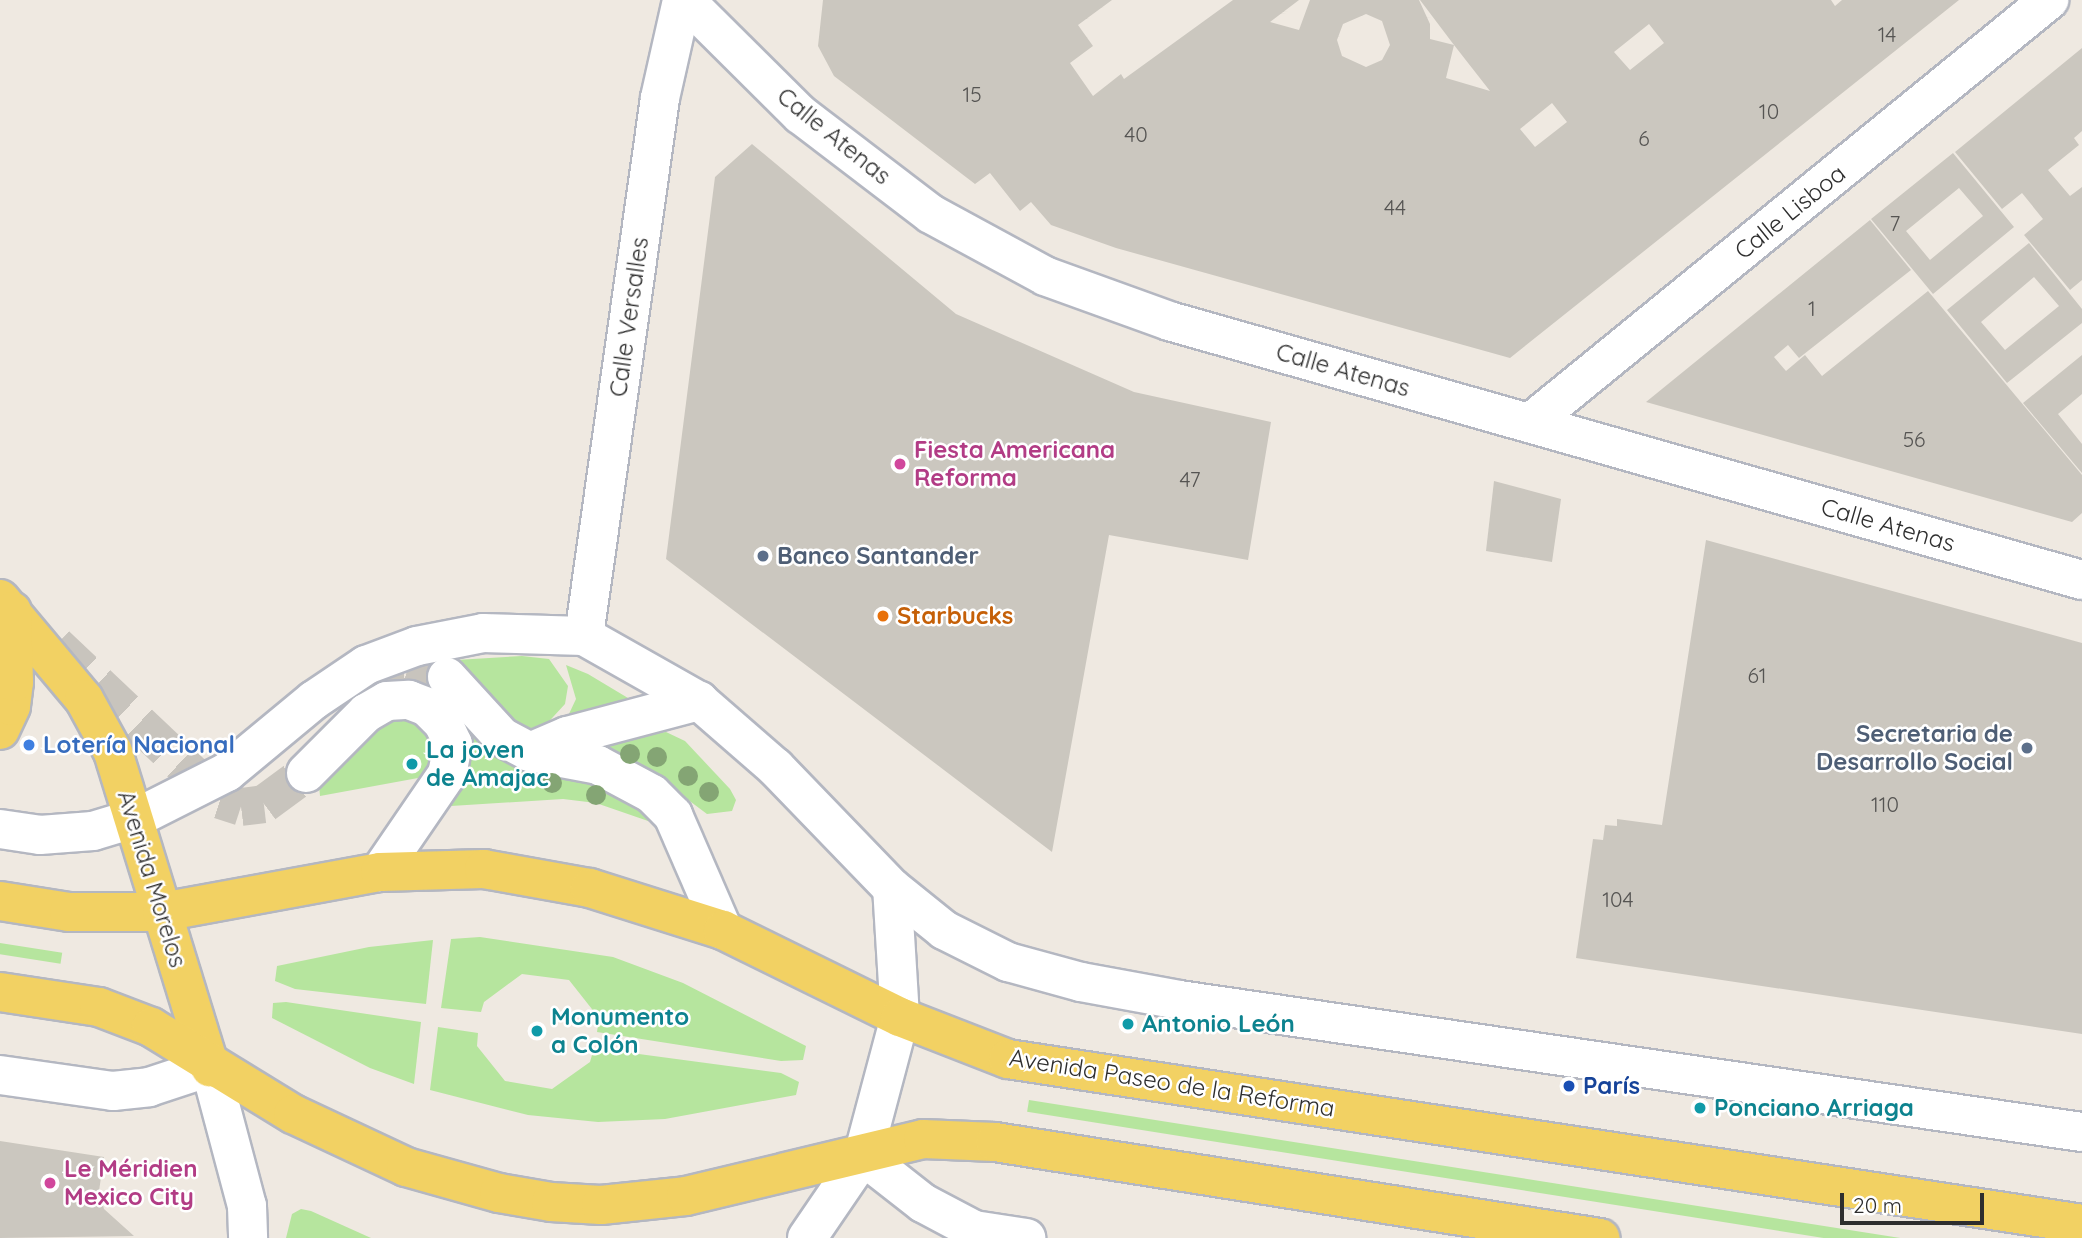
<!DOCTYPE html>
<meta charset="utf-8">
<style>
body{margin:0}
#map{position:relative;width:2082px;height:1238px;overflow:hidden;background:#efe9e1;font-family:Quicksand,sans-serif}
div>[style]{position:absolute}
.green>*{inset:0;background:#b6e59e;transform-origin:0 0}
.building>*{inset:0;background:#cbc7bf;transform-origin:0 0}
.minor-tunnel>*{height:38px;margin-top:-19px;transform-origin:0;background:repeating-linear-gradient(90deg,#c8c4bd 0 38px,transparent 0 57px)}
.roads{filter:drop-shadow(2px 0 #b4b7c1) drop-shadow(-2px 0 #b4b7c1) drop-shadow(0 2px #b4b7c1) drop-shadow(0 -2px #b4b7c1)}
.minor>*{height:38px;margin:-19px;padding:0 19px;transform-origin:19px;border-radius:19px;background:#fff}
.major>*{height:38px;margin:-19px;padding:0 19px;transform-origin:19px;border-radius:19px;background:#f2d163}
.trees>*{width:20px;height:20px;margin:-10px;border-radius:50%;background:#84a574}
.dots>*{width:19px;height:19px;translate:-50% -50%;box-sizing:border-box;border:4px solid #fff;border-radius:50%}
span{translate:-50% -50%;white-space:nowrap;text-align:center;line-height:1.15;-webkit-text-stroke:5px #fff;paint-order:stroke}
.number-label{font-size:21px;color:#555452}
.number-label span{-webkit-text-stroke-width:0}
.street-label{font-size:24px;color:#2e2e2e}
.hotel-label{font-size:24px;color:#b23c85;font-weight:700}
.left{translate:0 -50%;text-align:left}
.service-label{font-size:24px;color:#4e5e75;font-weight:700}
.right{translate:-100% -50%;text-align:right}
.food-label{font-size:24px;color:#c56008;font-weight:700}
.shop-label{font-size:24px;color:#366cbe;font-weight:700}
.culture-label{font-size:24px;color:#0d838f;font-weight:700}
.transit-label{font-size:24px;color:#164399;font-weight:700}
.scale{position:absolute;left:1840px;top:1193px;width:144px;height:32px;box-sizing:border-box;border:4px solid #2e2e2e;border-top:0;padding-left:9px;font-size:21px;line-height:24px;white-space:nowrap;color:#2e2e2e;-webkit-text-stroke:5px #fff;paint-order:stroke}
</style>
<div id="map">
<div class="green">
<div style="clip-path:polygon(522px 656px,549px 659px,568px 686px,565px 704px,542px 729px,528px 730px,508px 721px,474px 678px,453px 669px,456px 660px)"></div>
<div style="clip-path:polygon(566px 665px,588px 674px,638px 704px,568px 716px,576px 699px)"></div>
<div style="clip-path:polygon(451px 706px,514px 766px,533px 773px,595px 779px,645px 808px,651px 822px,596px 803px,563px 799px,451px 806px,467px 778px,471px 756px,469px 736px)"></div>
<div style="clip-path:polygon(397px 719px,414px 722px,430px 732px,436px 745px,428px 770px,418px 778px,320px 796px,319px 785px,382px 724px)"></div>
<div style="clip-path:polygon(666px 732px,685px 741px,730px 789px,736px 800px,732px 811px,707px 814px,639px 763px,599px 750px,606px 738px)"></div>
<div style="clip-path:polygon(480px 937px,613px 957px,683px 983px,806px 1046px,803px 1060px,781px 1061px,597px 1032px,599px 1018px,569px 980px,522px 974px,484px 1002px,481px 1012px,441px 1008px,451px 939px)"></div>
<div style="clip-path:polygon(433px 940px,426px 1004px,295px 989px,275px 981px,277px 966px,369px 947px)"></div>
<div style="left:0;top:943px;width:63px;height:11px;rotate:9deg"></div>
<div style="clip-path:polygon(286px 1002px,421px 1022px,414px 1084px,370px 1068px,272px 1018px,273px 1003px)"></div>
<div style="clip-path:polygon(438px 1027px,478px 1033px,477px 1046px,505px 1081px,552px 1089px,590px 1062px,594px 1048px,781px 1073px,799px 1082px,796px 1095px,665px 1119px,598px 1122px,528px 1115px,430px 1090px)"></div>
<div style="left:1029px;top:1100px;width:915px;height:12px;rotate:9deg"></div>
<div style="clip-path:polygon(301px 1209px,311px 1211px,371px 1238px,286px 1238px,292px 1214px)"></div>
</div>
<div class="building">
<div style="clip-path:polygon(evenodd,823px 0,1112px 0,1078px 25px,1093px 46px,1070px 63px,1093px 96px,1121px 74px,1124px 79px,1233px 0,1299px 0,1270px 22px,1299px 30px,1310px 0,1419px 0,1430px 24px,1430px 39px,1454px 45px,1420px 0,1831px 0,1835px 6px,1842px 0,1959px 0,1510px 358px,1116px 248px,1051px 225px,1031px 202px,1020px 211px,990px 173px,975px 184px,834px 76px,818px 46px,823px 0,1366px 14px,1382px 21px,1390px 45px,1382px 60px,1366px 67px,1342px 56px,1337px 40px,1343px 24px,1366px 14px,823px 0,1649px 24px,1664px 43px,1630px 70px,1614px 52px,1649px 24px,823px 0,1454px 45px,1490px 91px,1446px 78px,1454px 45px,823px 0,1552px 103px,1567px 122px,1535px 147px,1520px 129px,1552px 103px)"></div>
<div style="clip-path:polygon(2082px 48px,2082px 131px,2074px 138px,2079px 145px,2048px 170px,2070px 196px,2082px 187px,2082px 280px,2070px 290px,2024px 235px,2043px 219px,2022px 193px,2002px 209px,1955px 152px)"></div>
<div style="clip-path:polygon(752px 144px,956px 314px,1134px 392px,1271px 422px,1248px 560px,1109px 535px,1052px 852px,666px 559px,715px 177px)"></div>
<div style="clip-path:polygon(evenodd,1953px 153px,2014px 227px,1933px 294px,1871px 219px,1953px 153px,1959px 188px,1983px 216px,1930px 260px,1906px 231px,1959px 188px)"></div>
<div style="clip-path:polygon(1870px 220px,1911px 270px,1799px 358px,1788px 345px,1774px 357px,1786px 371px,1805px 355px,1822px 376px,1928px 291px,2082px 475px,2082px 513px,2072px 522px,1646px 402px)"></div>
<div style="clip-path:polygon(evenodd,2029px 243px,2082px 309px,2082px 323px,2007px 383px,1947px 310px,2029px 243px,2034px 277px,2059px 306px,2005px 350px,1981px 322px,2034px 277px)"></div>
<div style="clip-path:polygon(2082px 355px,2082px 394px,2058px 414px,2082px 444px,2082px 473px,2023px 403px)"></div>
<div style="clip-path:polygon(1494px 481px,1561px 499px,1552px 562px,1486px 551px)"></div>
<div style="clip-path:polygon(1706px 540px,2082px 643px,2082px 1034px,1576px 958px,1593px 839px,1603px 840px,1605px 825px,1617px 826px,1617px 819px,1662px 825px)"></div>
<div style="left:22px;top:739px;width:16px;height:10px;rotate:11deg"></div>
<div style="clip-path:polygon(0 1141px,104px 1157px,99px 1191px,104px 1209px,134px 1236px,0 1238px)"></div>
</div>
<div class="minor-tunnel">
<div style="left:56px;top:645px;width:226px;rotate:43.4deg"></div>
<div style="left:220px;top:800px;width:22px;rotate:18deg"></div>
<div style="left:241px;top:807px;width:23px;rotate:-7deg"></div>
<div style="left:264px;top:804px;width:52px;rotate:-36.4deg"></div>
<div style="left:365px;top:673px;width:45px;rotate:-10.3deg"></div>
<div style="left:409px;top:665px;width:40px;rotate:18deg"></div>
</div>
<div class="roads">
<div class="minor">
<div style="left:685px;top:0;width:163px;rotate:44.8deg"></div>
<div style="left:801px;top:115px;width:163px;rotate:37.3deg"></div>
<div style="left:931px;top:214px;width:130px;rotate:28.5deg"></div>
<div style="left:1045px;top:276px;width:132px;rotate:19.9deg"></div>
<div style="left:1169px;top:321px;width:949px;rotate:15.84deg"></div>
<div style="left:1530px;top:423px;width:670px;rotate:-39.18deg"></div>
<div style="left:584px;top:636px;width:543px;rotate:-81.96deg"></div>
<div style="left:660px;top:98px;width:100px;rotate:-77.3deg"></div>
<div style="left:447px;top:677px;width:81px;rotate:47.5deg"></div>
<div style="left:502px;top:737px;width:32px;rotate:28deg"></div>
<div style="left:530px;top:752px;width:69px;rotate:10.8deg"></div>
<div style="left:598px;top:765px;width:61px;rotate:28.2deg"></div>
<div style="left:652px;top:794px;width:30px;rotate:45deg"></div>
<div style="left:673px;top:815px;width:125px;rotate:66.5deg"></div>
<div style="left:530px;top:752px;width:40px;rotate:-23.4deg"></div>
<div style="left:567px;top:736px;width:137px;rotate:-14.9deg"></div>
<div style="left:306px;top:773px;width:85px;rotate:-45deg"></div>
<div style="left:366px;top:713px;width:24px;rotate:-30deg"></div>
<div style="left:387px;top:701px;width:22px;rotate:-3deg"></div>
<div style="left:409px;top:700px;width:19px;rotate:21deg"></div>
<div style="left:427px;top:707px;width:23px;rotate:45deg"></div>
<div style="left:443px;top:723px;width:23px;rotate:65deg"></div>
<div style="left:453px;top:744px;width:31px;rotate:101deg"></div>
<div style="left:447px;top:774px;width:119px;rotate:124.4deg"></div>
<div style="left:0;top:829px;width:40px;rotate:8.5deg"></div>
<div style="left:40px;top:835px;width:53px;rotate:-4.3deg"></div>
<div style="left:93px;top:831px;width:45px;rotate:-16.8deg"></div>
<div style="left:136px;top:818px;width:102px;rotate:-26.8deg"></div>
<div style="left:227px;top:772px;width:113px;rotate:-39.6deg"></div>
<div style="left:314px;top:700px;width:63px;rotate:-33.9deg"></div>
<div style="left:366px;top:665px;width:54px;rotate:-20.4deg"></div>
<div style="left:417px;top:646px;width:67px;rotate:-11.1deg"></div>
<div style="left:483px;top:633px;width:101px;rotate:1.7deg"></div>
<div style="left:584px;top:636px;width:132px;rotate:29.5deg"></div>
<div style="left:699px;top:701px;width:101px;rotate:41deg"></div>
<div style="left:775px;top:767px;width:168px;rotate:46deg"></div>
<div style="left:892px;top:888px;width:67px;rotate:38.9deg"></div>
<div style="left:944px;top:930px;width:72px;rotate:26.6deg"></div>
<div style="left:1008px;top:962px;width:76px;rotate:15.3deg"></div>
<div style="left:1081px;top:982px;width:100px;rotate:10.4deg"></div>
<div style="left:1179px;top:1000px;width:913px;rotate:8.32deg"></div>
<div style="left:0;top:1075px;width:114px;rotate:8.1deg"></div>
<div style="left:113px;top:1091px;width:36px;rotate:-6deg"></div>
<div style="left:149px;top:1087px;width:64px;rotate:-18.2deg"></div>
<div style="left:210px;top:1067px;width:144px;rotate:75.1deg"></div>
<div style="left:247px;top:1206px;width:32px;rotate:88deg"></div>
<div style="left:863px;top:1156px;width:76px;rotate:38.1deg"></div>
<div style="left:923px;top:1203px;width:58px;rotate:27.9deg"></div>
<div style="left:974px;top:1230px;width:53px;rotate:8.7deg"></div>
<div style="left:807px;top:1238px;width:99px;rotate:-55.7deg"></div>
<div style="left:863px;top:1156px;width:144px;rotate:-75.1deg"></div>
<div style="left:900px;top:1017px;width:129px;rotate:-93.5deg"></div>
</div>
<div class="major">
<div style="left:0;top:599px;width:131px;rotate:50deg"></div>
<div style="left:84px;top:699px;width:60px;rotate:61.3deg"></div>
<div style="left:113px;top:752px;width:330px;rotate:72.9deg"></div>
<div style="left:0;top:730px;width:26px;rotate:-65deg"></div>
<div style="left:11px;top:706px;width:24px;rotate:-83deg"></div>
<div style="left:14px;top:682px;width:71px;rotate:-91.6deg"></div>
<div style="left:0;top:901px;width:70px;rotate:9.1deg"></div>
<div style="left:69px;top:912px;width:93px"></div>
<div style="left:162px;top:912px;width:222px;rotate:-10.4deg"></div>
<div style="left:380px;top:872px;width:104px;rotate:-1.7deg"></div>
<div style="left:484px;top:869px;width:108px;rotate:10.2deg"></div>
<div style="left:590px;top:888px;width:139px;rotate:17.5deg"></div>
<div style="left:723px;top:930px;width:197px;rotate:26.2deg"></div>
<div style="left:900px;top:1017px;width:116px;rotate:21.3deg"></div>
<div style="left:1008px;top:1059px;width:1087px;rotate:8.73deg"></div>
<div style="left:0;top:992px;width:100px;rotate:8.6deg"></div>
<div style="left:99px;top:1007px;width:56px;rotate:21deg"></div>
<div style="left:151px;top:1027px;width:167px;rotate:31.5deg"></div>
<div style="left:293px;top:1114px;width:125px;rotate:25.1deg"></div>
<div style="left:406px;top:1167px;width:97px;rotate:15.6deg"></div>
<div style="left:499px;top:1193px;width:53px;rotate:9.8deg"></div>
<div style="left:551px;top:1202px;width:50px;rotate:3.4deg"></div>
<div style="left:601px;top:1205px;width:85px;rotate:-6deg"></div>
<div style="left:686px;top:1196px;width:244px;rotate:-13.5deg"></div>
<div style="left:923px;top:1139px;width:72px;rotate:2.4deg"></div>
<div style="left:995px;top:1142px;width:613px;rotate:9.02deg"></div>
</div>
</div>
<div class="trees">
<div style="left:630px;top:754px"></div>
<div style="left:657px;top:757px"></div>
<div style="left:688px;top:776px"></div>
<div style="left:552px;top:783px"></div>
<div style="left:709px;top:792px"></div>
<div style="left:596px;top:795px"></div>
</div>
<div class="dots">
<div style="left:900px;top:464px;background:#d1479c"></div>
<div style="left:763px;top:556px;background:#5c6f8a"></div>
<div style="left:883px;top:616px;background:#e8710a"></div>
<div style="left:29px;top:745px;background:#3f7fe0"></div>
<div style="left:2027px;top:748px;background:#5c6f8a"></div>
<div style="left:412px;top:764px;background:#0f9aa8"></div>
<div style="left:1128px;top:1024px;background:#0f9aa8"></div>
<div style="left:537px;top:1031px;background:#0f9aa8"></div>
<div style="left:1569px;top:1086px;background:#1a4fb4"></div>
<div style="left:1700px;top:1108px;background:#0f9aa8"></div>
<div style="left:50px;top:1183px;background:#d1479c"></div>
</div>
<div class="number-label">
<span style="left:1887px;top:34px">14</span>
<span style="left:972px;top:94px">15</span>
<span style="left:1769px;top:111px">10</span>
<span style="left:1136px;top:134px">40</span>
<span style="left:1644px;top:138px">6</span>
<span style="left:1395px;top:207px">44</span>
<span style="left:1895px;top:223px">7</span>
<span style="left:1812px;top:308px">1</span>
<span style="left:1914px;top:439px">56</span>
<span style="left:1190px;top:479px">47</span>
<span style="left:1757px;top:675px">61</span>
<span style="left:1885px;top:804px">110</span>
<span style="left:1618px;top:899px">104</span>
</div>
<div class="street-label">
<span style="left:834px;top:136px;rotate:39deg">Calle Atenas</span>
<span style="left:1790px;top:212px;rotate:-39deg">Calle Lisboa</span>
<span style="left:629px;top:317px;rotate:-82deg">Calle Versalles</span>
<span style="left:1343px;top:370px;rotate:16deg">Calle Atenas</span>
<span style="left:1888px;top:525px;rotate:16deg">Calle Atenas</span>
<span style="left:152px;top:879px;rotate:73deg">Avenida Morelos</span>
<span style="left:1172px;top:1083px;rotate:9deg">Avenida Paseo de la Reforma</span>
</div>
<div class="hotel-label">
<span class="left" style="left:914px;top:464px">Fiesta Americana<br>Reforma</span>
<span class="left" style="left:64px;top:1183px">Le Méridien<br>Mexico City</span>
</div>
<div class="service-label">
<span class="left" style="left:777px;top:556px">Banco Santander</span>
<span class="right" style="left:2013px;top:748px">Secretaria de<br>Desarrollo Social</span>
</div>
<div class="food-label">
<span class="left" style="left:897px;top:616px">Starbucks</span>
</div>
<div class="shop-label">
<span class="left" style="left:43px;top:745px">Lotería Nacional</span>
</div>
<div class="culture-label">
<span class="left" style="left:426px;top:764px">La joven<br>de Amajac</span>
<span class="left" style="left:551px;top:1031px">Monumento<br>a Colón</span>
<span class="left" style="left:1142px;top:1024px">Antonio León</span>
<span class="left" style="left:1714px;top:1108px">Ponciano Arriaga</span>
</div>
<div class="transit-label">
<span class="left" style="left:1583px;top:1086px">París</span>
</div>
<div class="scale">20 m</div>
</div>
